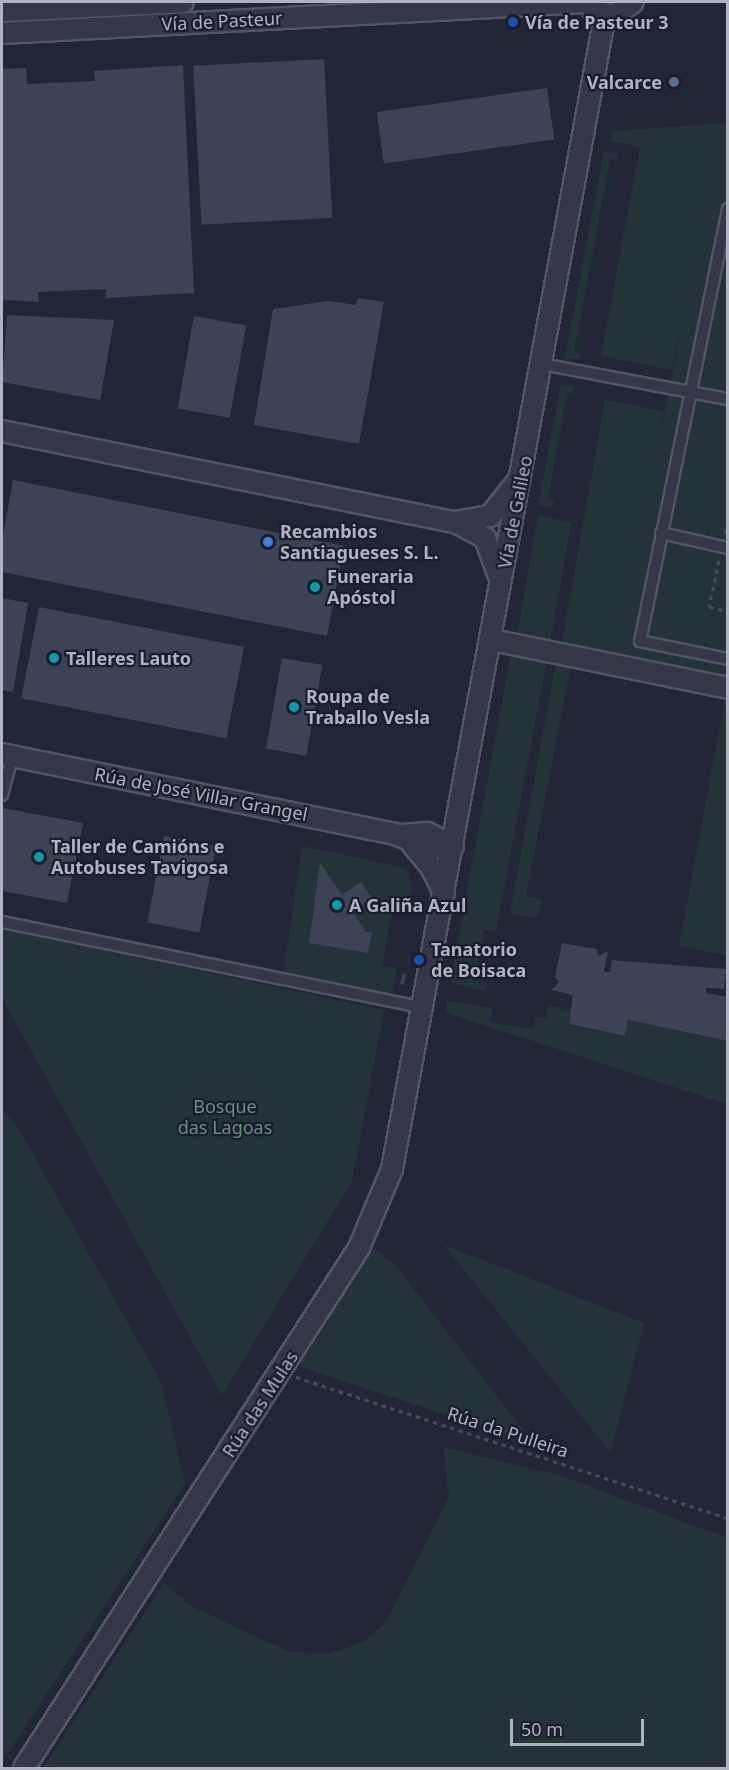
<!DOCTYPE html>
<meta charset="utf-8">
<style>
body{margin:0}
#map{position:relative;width:729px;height:1770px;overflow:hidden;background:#202636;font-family:"Noto Sans",sans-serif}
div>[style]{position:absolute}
.green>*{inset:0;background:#233338;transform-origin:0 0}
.building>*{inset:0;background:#3c4356;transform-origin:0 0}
.path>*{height:3px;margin-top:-1.5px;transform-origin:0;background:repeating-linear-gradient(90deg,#404e54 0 4.5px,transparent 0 9px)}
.roads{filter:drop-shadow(2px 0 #515564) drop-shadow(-2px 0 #515564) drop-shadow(0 2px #515564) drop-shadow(0 -2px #515564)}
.service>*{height:10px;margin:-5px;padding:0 5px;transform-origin:5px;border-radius:5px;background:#343846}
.minor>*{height:20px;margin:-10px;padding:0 10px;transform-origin:10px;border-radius:10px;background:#343846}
.dots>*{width:16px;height:16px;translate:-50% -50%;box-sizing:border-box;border:3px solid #191d2b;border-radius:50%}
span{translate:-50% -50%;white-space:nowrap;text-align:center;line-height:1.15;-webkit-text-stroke:4.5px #191d2b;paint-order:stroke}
.street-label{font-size:18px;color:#aeb2c3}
.poi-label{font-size:18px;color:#aeb2c3;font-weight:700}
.left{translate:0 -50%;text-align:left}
.right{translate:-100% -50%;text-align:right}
.park-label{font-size:18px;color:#679379}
.frame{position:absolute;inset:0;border:3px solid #aeb2c3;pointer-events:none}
.scale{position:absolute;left:510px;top:1719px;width:134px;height:27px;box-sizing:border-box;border:3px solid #aeb2c3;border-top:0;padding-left:8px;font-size:18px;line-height:21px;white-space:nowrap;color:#aeb2c3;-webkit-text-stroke:4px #191d2b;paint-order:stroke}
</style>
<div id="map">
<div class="green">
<div style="clip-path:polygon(727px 123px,727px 676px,562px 642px,605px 400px,664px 411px,655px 460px,684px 314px,672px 370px,601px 356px,640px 147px,611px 141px,613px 131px)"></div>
<div style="clip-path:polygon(604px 151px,618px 153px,617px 160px,610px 159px,574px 352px,581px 354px,580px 360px,565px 358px)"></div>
<div style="clip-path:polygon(561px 384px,574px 387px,573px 393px,567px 393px,548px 499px,554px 501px,552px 507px,538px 505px)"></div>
<div style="left:538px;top:516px;width:34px;height:120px;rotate:10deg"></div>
<div style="clip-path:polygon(511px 653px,547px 660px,496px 931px,484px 930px,474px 980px,487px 984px,485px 991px,450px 983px)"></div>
<div style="clip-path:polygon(556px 662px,571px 665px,526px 896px,542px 900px,537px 918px,510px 913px)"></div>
<div style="clip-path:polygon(725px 699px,728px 699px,727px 956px,679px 946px)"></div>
<div style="clip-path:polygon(302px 846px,401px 867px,408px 872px,411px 889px,407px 911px,392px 908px,382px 966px,397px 968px,391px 995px,284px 971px)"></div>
<div style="clip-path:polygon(2px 929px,384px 1010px,352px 1181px,222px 1395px,2px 998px)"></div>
<div style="clip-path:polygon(447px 1001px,493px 1008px,490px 1022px,533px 1029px,535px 1017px,546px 1018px,549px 1005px,571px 1010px,569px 1025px,624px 1036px,628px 1020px,727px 1041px,727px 1104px,446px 1013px)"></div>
<div style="clip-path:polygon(2px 1110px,17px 1126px,161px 1382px,185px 1483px,2px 1762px)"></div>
<div style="clip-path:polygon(444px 1245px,644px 1323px,611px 1453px)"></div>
<div style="clip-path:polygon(374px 1248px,396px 1266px,534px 1444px,298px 1366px)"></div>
<div style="clip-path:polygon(443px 1447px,559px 1475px,727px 1538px,727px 1768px,43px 1768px,164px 1583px,191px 1606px,287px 1651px,328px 1654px,364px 1642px,387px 1620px,449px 1497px)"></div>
</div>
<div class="building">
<div style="left:324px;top:59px;width:159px;height:131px;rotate:87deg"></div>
<div style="clip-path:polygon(183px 65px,194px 293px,106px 298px,106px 289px,38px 292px,39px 302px,2px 300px,2px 69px,26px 68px,27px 84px,95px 81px,94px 71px)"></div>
<div style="left:547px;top:88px;width:52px;height:172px;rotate:82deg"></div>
<div style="clip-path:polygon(358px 298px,384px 302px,359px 444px,254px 425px,273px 309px,328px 301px,356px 305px)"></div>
<div style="clip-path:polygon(7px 315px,114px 320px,100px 400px,2px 382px)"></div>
<div style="left:194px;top:316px;width:53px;height:94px;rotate:10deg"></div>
<div style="clip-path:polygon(13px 480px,344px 546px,327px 636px,2px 572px,2px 541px)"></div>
<div style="clip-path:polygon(2px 598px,28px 603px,13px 692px,2px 690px)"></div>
<div style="left:39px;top:607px;width:209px;height:93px;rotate:11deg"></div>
<div style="left:282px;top:658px;width:41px;height:92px;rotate:10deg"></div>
<div style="clip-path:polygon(2px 808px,83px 823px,67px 903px,2px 891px)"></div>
<div style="left:164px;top:836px;width:53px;height:88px;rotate:11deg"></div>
<div style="clip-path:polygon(320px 863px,342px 895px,361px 882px,372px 898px,352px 911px,366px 932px,372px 932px,368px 953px,309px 943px)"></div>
<div style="clip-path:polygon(562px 943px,597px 949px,598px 956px,608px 951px,604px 972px,610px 972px,612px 960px,726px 969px,724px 989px,706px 988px,706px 993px,728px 997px,728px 1041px,628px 1020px,625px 1036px,569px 1024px,573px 995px,552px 990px,559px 982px,555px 977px)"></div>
<div style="clip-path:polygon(406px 973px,404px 985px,400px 984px,402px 975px)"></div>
</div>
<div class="path">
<div style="left:725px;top:533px;width:10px;rotate:-73deg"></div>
<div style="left:719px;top:560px;width:48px;rotate:102deg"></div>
<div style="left:709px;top:607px;width:19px;rotate:12deg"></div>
<div style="left:296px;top:1377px;width:454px;rotate:18.1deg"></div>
</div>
<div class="roads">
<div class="service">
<div style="left:728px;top:209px;width:441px;rotate:101.5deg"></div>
<div style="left:640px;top:641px;width:90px;rotate:11.6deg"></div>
<div style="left:542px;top:364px;width:189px;rotate:10.7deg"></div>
<div style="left:661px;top:533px;width:69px;rotate:12.6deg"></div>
<div style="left:2px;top:795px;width:39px;rotate:-75deg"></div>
<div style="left:2px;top:922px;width:430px;rotate:11.5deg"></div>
</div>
<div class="minor">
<div style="left:593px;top:10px;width:21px;rotate:17deg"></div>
<div style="left:613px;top:16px;width:24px;rotate:-35deg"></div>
<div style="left:2px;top:11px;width:181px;rotate:-2.8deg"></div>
<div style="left:2px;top:33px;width:584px;rotate:-3.04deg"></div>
<div style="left:2px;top:431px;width:462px;rotate:11.4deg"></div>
<div style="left:455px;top:522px;width:34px;rotate:28deg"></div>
<div style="left:485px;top:538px;width:44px;rotate:69.9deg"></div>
<div style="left:455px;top:522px;width:36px;rotate:-10deg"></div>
<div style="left:490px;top:516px;width:48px;rotate:-51.7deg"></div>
<div style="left:492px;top:640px;width:241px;rotate:11.5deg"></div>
<div style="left:2px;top:754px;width:398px;rotate:11.5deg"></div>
<div style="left:392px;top:833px;width:41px;rotate:21.5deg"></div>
<div style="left:430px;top:848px;width:23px;rotate:-5deg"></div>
<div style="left:453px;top:846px;width:29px;rotate:-153deg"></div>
<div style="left:427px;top:833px;width:27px;rotate:176deg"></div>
<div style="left:412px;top:844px;width:30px;rotate:50deg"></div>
<div style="left:431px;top:867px;width:29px;rotate:63deg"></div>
<div style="left:24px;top:1768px;width:619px;rotate:-57.21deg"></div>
<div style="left:359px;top:1248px;width:86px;rotate:-67.3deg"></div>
<div style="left:392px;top:1169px;width:1173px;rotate:-79.54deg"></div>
</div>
</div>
<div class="dots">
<div style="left:513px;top:22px;background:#1a4fb4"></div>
<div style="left:674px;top:82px;background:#5c6f8a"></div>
<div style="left:268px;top:542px;background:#3f7fe0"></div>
<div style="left:315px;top:587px;background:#0f9aa8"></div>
<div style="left:54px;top:658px;background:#0f9aa8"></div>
<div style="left:294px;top:707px;background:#0f9aa8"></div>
<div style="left:39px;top:857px;background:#0f9aa8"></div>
<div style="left:337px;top:905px;background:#0f9aa8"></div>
<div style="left:419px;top:960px;background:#1a4fb4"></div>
</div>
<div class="street-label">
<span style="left:222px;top:21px;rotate:-3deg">Vía de Pasteur</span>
<span style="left:515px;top:512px;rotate:-79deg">Vía de Galileo</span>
<span style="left:201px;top:794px;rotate:11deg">Rúa de José Villar Grangel</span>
<span style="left:260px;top:1404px;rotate:-57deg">Rúa das Mulas</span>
<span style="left:508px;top:1432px;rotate:18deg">Rúa da Pulleira</span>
</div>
<div class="poi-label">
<span class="left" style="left:525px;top:22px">Vía de Pasteur 3</span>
<span class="right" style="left:662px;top:82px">Valcarce</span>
<span class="left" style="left:280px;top:542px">Recambios<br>Santiagueses S. L.</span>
<span class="left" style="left:327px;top:587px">Funeraria<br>Apóstol</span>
<span class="left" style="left:66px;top:658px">Talleres Lauto</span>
<span class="left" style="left:306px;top:707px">Roupa de<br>Traballo Vesla</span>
<span class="left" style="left:51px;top:857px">Taller de Camións e<br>Autobuses Tavigosa</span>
<span class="left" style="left:349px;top:905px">A Galiña Azul</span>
<span class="left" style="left:431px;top:960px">Tanatorio<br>de Boisaca</span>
</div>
<div class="park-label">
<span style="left:225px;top:1117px">Bosque<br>das Lagoas</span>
</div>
<div class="frame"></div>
<div class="scale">50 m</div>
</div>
